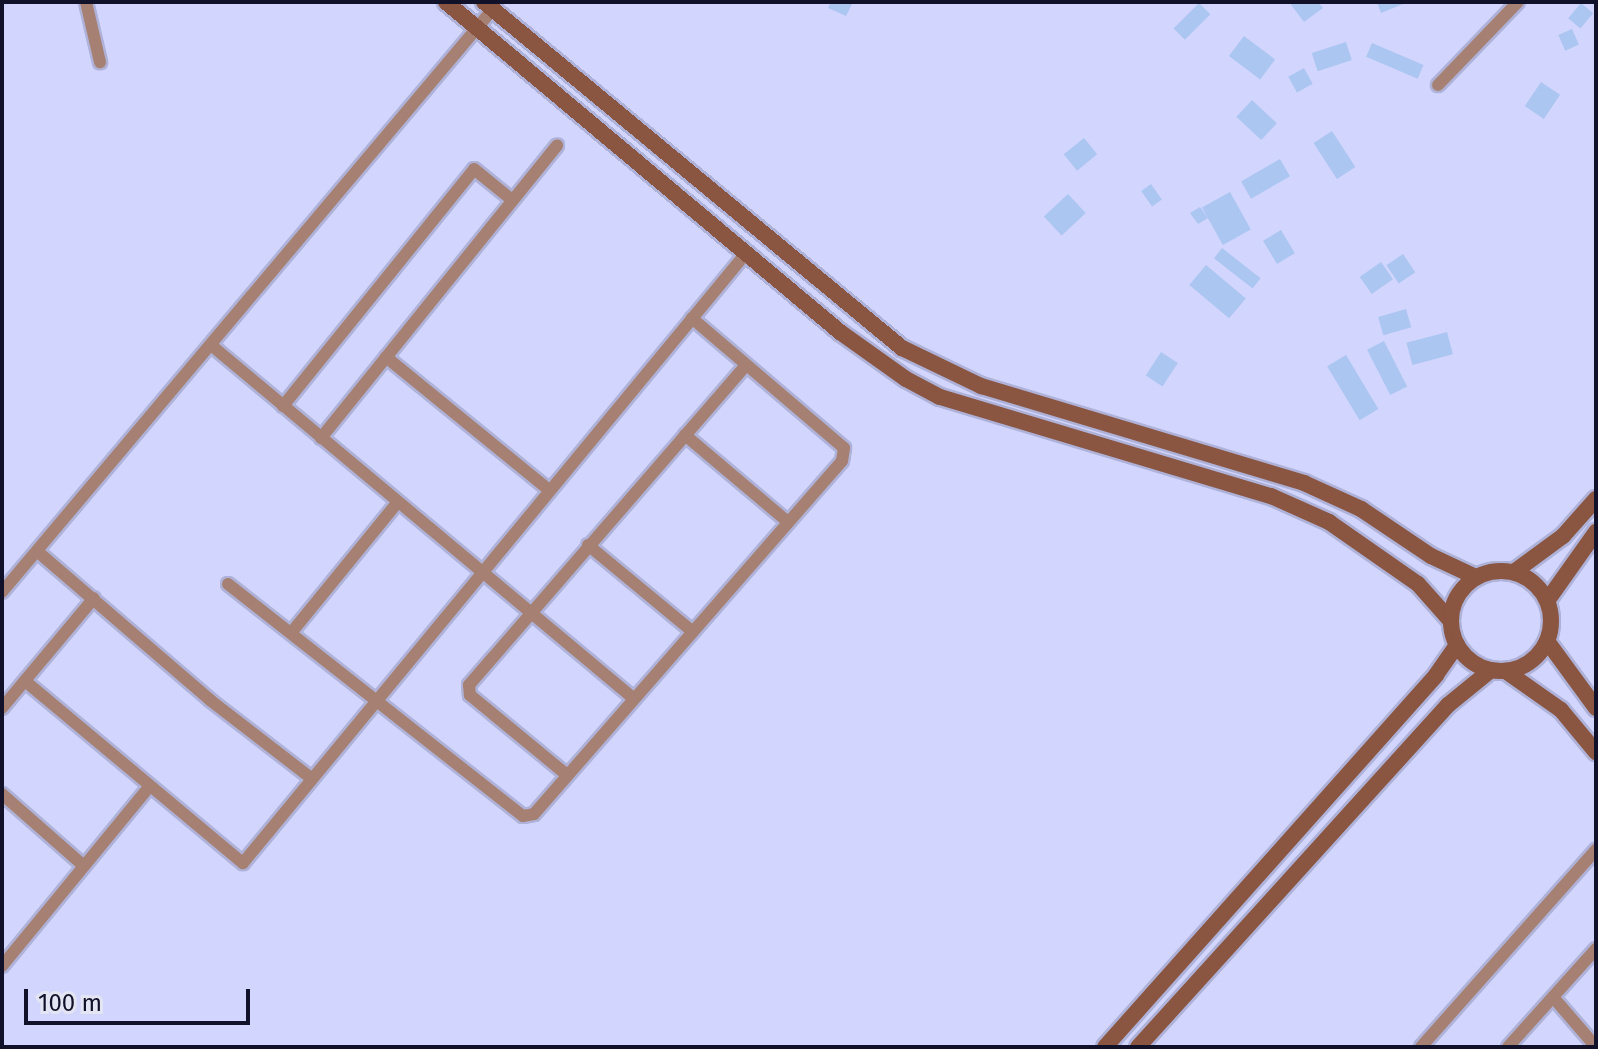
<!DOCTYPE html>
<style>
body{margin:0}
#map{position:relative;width:1598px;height:1049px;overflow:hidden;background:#d2d5fe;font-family:"Fira Sans",sans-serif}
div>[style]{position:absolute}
.building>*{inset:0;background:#acc6f2;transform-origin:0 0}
.roads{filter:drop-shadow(2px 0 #afb2d8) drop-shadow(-2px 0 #afb2d8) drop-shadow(0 2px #afb2d8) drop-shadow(0 -2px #afb2d8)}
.street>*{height:12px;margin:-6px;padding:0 6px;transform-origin:6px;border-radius:6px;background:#a68072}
.secondary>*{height:16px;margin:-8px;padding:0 8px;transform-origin:8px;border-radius:8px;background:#8a5541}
.secondary>.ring{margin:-8px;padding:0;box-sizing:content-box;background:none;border:16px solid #8a5541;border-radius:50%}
span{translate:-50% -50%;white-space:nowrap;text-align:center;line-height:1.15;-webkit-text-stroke:8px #e3e5f3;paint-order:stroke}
.frame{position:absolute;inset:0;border:4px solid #111129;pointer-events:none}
.scale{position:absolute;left:24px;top:989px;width:226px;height:36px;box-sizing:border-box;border:4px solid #111129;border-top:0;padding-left:10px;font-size:24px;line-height:28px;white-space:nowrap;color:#111129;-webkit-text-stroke:6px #e3e5f3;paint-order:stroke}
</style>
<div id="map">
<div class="building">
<div style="clip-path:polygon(831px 2px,853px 2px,846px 16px,828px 8px)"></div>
<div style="clip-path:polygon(1289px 2px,1318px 2px,1323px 8px,1304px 22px)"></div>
<div style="clip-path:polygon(1377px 2px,1408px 2px,1381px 13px)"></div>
<div style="left:1199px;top:3px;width:16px;height:36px;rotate:45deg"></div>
<div style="left:1581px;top:3px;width:16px;height:20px;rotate:40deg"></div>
<div style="left:1572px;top:29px;width:17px;height:15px;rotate:66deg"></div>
<div style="left:1244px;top:36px;width:39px;height:25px;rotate:37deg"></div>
<div style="left:1346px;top:42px;width:19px;height:36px;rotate:72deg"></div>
<div style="left:1372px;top:43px;width:56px;height:15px;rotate:23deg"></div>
<div style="left:1304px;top:68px;width:18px;height:18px;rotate:61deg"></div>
<div style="left:1541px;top:82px;width:23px;height:29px;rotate:34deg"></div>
<div style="left:1252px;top:100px;width:34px;height:23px;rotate:43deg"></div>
<div style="left:1332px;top:131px;width:43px;height:22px;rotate:57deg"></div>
<div style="left:1084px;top:138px;width:21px;height:26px;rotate:51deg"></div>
<div style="left:1280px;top:159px;width:20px;height:45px;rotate:60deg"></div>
<div style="left:1151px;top:184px;width:19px;height:12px;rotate:55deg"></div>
<div style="left:1230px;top:192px;width:43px;height:32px;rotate:61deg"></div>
<div style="left:1068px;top:194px;width:26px;height:33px;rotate:47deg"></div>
<div style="clip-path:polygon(1200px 207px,1208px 218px,1198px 224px,1190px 213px)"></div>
<div style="left:1281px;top:230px;width:27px;height:21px;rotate:59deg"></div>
<div style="left:1222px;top:248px;width:49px;height:13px;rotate:38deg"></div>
<div style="left:1403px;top:254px;width:22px;height:20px;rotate:56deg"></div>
<div style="left:1381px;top:262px;width:21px;height:26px;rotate:55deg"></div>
<div style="left:1206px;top:265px;width:52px;height:26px;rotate:40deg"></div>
<div style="left:1406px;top:309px;width:19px;height:29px;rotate:74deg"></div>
<div style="left:1447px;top:332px;width:23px;height:42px;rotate:75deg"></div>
<div style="left:1384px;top:341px;width:51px;height:19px;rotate:63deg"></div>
<div style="left:1161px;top:352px;width:20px;height:28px;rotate:33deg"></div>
<div style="left:1346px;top:355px;width:63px;height:22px;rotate:59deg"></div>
</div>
<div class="roads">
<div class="street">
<div style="left:86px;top:2px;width:62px;rotate:76.9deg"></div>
<div style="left:1438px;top:85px;width:115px;rotate:-46.1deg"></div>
<div style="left:211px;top:345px;width:550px;rotate:39.91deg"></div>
<div style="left:386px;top:357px;width:209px;rotate:39.2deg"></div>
<div style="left:283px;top:406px;width:304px;rotate:-51.1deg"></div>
<div style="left:474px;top:169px;width:49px;rotate:39.2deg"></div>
<div style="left:685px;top:435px;width:135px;rotate:40.2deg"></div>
<div style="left:321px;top:438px;width:376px;rotate:-51.1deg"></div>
<div style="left:588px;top:545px;width:135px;rotate:39.6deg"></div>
<div style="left:37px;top:551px;width:228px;rotate:40.7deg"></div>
<div style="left:210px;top:700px;width:128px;rotate:37.7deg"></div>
<div style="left:228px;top:584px;width:375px;rotate:38.2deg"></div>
<div style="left:523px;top:816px;width:11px;rotate:-10deg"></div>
<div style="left:534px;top:814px;width:468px;rotate:-48.9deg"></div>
<div style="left:842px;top:461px;width:13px;rotate:-81deg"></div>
<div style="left:844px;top:448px;width:200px;rotate:-139.5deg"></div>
<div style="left:2px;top:592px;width:762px;rotate:-49.9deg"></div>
<div style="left:291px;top:633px;width:169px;rotate:-50.8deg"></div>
<div style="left:25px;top:681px;width:284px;rotate:39.9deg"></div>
<div style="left:243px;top:863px;width:792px;rotate:-50.48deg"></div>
<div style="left:2px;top:708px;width:143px;rotate:-50.1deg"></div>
<div style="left:567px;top:775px;width:126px;rotate:-140.5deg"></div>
<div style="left:470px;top:695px;width:10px;rotate:-96deg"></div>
<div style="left:469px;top:685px;width:423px;rotate:-49.1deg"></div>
<div style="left:2px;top:794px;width:109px;rotate:41.3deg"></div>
<div style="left:2px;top:966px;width:232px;rotate:-50.6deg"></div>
<div style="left:1553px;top:997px;width:66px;rotate:49.3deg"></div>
<div style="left:1421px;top:1047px;width:264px;rotate:-48.4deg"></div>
<div style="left:1508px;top:1047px;width:132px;rotate:-48.1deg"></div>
</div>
<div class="secondary">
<div style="left:446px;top:2px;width:514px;rotate:39.95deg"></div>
<div style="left:840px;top:332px;width:81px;rotate:35.5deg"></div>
<div style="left:906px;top:379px;width:38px;rotate:28deg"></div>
<div style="left:940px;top:397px;width:345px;rotate:16.7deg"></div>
<div style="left:1271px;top:496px;width:64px;rotate:24.1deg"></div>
<div style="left:1329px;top:522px;width:108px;rotate:34.9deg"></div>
<div style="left:1418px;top:584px;width:48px;rotate:48.4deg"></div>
<div style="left:484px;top:2px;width:543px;rotate:39.62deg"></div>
<div style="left:902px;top:348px;width:88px;rotate:25.7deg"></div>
<div style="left:981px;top:386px;width:337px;rotate:16.7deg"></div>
<div style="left:1304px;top:483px;width:63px;rotate:24.5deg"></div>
<div style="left:1361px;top:509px;width:84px;rotate:33.9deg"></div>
<div style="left:1431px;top:556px;width:50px;rotate:25deg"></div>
<div class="ring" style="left:1451px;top:571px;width:84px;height:84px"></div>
<div style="left:1514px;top:572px;width:61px;rotate:-36.3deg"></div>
<div style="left:1563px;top:536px;width:50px;rotate:-48.3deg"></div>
<div style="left:1547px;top:601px;width:85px;rotate:-54.6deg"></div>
<div style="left:1547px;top:641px;width:83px;rotate:53.8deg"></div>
<div style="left:1507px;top:672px;width:66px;rotate:35.1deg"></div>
<div style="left:1561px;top:710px;width:55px;rotate:50.2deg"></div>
<div style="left:1105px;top:1047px;width:498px;rotate:-48.3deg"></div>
<div style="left:1436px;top:675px;width:37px;rotate:-55deg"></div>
<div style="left:1138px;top:1047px;width:462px;rotate:-47.8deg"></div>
<div style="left:1448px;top:705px;width:55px;rotate:-39.1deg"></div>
</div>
</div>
<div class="frame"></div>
<div class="scale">100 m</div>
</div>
